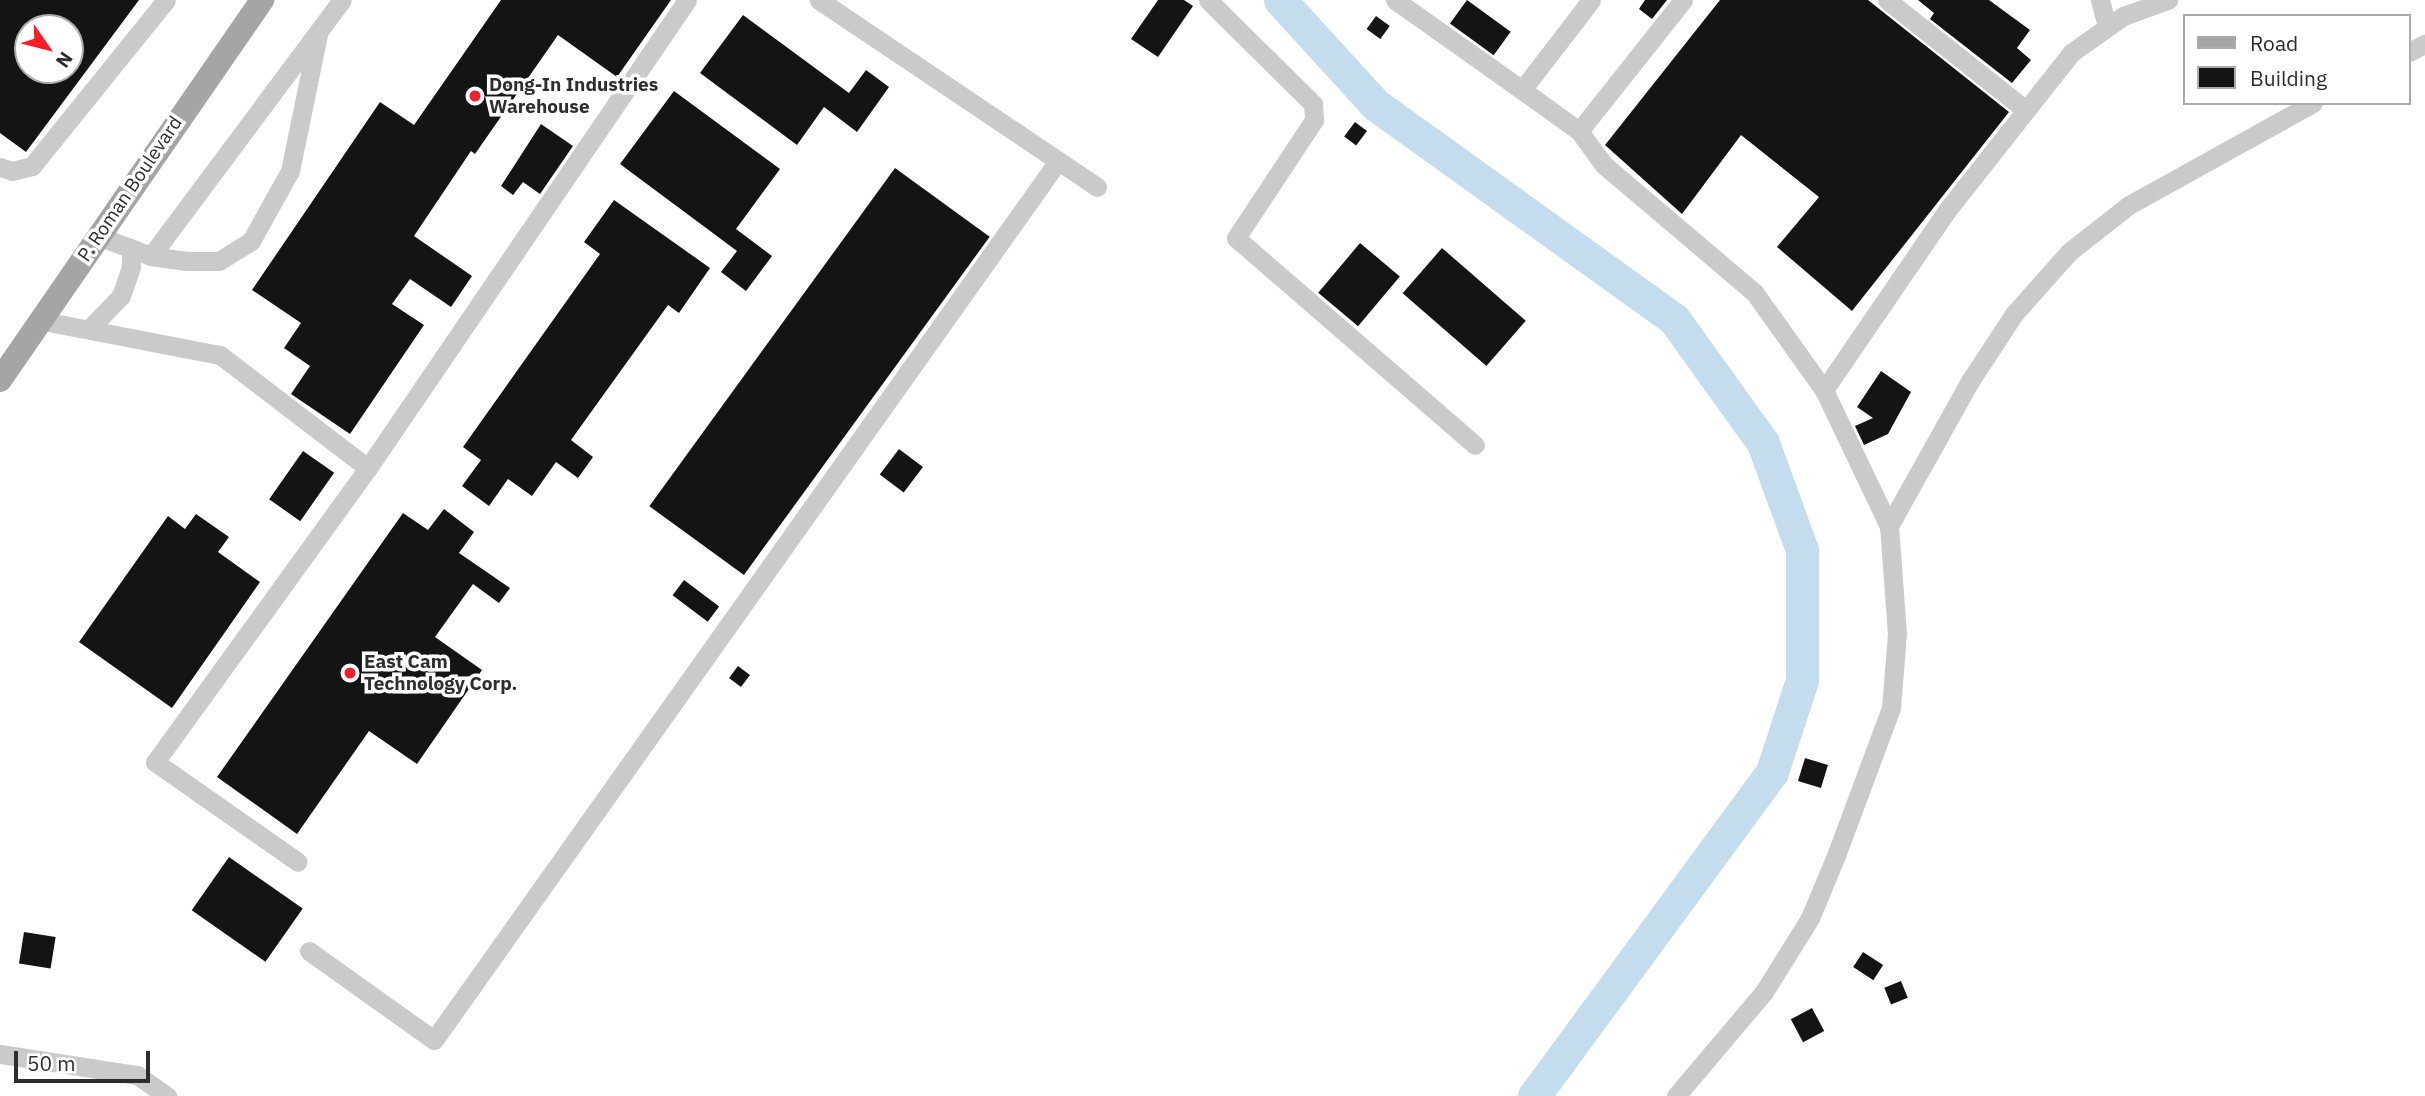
<!DOCTYPE html>
<style>
body{margin:0}
#map{position:relative;width:2425px;height:1096px;overflow:hidden;background:#fff;font-family:"IBM Plex Sans",sans-serif}
div>[style]{position:absolute}
.river>*{height:33px;margin:-16.5px;padding:0 16.5px;transform-origin:16.5px;border-radius:16.5px;background:#c3ddef}
.building>*{inset:0;background:#141414;transform-origin:0 0}
.minor>*{height:19px;margin:-9.5px;padding:0 9.5px;transform-origin:9.5px;border-radius:9.5px;background:#cacaca}
.major>*{height:24px;margin:-12px;padding:0 12px;transform-origin:12px;border-radius:12px;background:#a5a5a5}
.dots>*{width:19px;height:19px;translate:-50% -50%;box-sizing:border-box;border:4px solid #fff;border-radius:50%}
span{translate:-50% -50%;white-space:nowrap;text-align:center;line-height:1.15;-webkit-text-stroke:7px #fff;paint-order:stroke}
.poi-label{font-size:19px;color:#2d2d2d;font-weight:700}
.left{translate:0 -50%;text-align:left}
.street-label{font-size:19px;color:#2d2d2d}
.legend{position:absolute;left:2183px;top:14px;width:228px;height:91px;box-sizing:border-box;background:#fff;border:2px solid #ababab;margin:0;padding:9px 12px;list-style:none;font-size:21px;color:#2d2d2d}
.legend li{display:flex;align-items:center;gap:14px;height:35px}
.legend b{width:35px;border:2px solid #ababab}
.north{position:absolute;left:14px;top:14px;width:70px;height:70px;box-sizing:border-box;background:#fff;border:2px solid #ababab;border-radius:50%;rotate:125deg;font-size:19px;font-weight:700;line-height:28px;text-align:center;color:#2d2d2d}
.north::after{content:'';display:block;margin:auto;width:24px;height:32px;background:#f71d29;clip-path:polygon(50% 0,100% 100%,50% 72%,0 100%)}
.scale{position:absolute;left:14px;top:1051px;width:136px;height:32px;box-sizing:border-box;border:4px solid #2d2d2d;border-top:0;padding-left:9px;font-size:21px;line-height:24px;white-space:nowrap;color:#2d2d2d;-webkit-text-stroke:5px #fff;paint-order:stroke}
</style>
<div id="map">
<div class="river">
<div style="left:1280px;top:0;width:142px;rotate:47.6deg"></div>
<div style="left:1376px;top:105px;width:367px;rotate:35.7deg"></div>
<div style="left:1674px;top:319px;width:153px;rotate:54.3deg"></div>
<div style="left:1763px;top:443px;width:114px;rotate:70deg"></div>
<div style="left:1802px;top:550px;width:130px;rotate:90deg"></div>
<div style="left:1802px;top:680px;width:97px;rotate:108.1deg"></div>
<div style="left:1772px;top:772px;width:402px;rotate:126.3deg"></div>
</div>
<div class="building">
<div style="clip-path:polygon(evenodd,0 0,139px 0,26px 152px,0 133px,0 0,28px 28px,70px 28px,70px 70px,28px 70px,28px 28px)"></div>
<div style="clip-path:polygon(501px 0,671px 0,617px 77px,558px 35px,475px 154px,471px 151px,414px 236px,472px 276px,451px 307px,410px 279px,392px 304px,424px 325px,350px 434px,291px 394px,310px 366px,284px 348px,301px 323px,252px 290px,380px 102px,414px 125px)"></div>
<div style="clip-path:polygon(1158px 0,1184px 0,1193px 6px,1158px 57px,1131px 39px)"></div>
<div style="left:1467px;top:0;width:54px;height:29px;rotate:36deg"></div>
<div style="clip-path:polygon(1645px 0,1667px 0,1652px 19px,1639px 9px)"></div>
<div style="clip-path:polygon(1720px 0,1868px 0,2009px 112px,1852px 311px,1777px 247px,1819px 197px,1741px 135px,1682px 214px,1605px 145px)"></div>
<div style="clip-path:polygon(1918px 0,1989px 0,2030px 30px,2017px 48px,2031px 60px,2012px 83px,1930px 19px,1934px 13px)"></div>
<div style="clip-path:polygon(743px 15px,849px 93px,866px 70px,889px 87px,857px 132px,824px 107px,797px 145px,700px 73px)"></div>
<div style="left:1376px;top:16px;width:17px;height:16px;rotate:36deg"></div>
<div style="clip-path:polygon(674px 91px,780px 169px,736px 229px,772px 256px,746px 291px,721px 272px,737px 251px,620px 164px)"></div>
<div style="left:1355px;top:122px;width:15px;height:18px;rotate:37deg"></div>
<div style="clip-path:polygon(541px 124px,573px 146px,540px 194px,523px 182px,513px 195px,501px 186px)"></div>
<div style="left:895px;top:168px;width:117px;height:418px;rotate:36deg"></div>
<div style="clip-path:polygon(614px 200px,710px 268px,679px 313px,668px 305px,571px 440px,593px 457px,578px 478px,556px 462px,532px 496px,508px 479px,489px 506px,462px 486px,481px 460px,463px 447px,600px 254px,584px 242px)"></div>
<div style="left:1360px;top:243px;width:52px;height:65px;rotate:40deg"></div>
<div style="left:1442px;top:248px;width:111px;height:60px;rotate:41deg"></div>
<div style="clip-path:polygon(1881px 371px,1911px 392px,1888px 434px,1864px 445px,1855px 426px,1873px 418px,1857px 407px)"></div>
<div style="left:899px;top:449px;width:30px;height:32px;rotate:37deg"></div>
<div style="left:303px;top:451px;width:38px;height:59px;rotate:35deg"></div>
<div style="clip-path:polygon(444px 509px,474px 532px,459px 553px,510px 588px,499px 603px,473px 584px,435px 637px,482px 670px,417px 764px,369px 731px,297px 834px,217px 777px,403px 513px,428px 530px)"></div>
<div style="clip-path:polygon(196px 514px,229px 537px,218px 552px,260px 582px,172px 708px,79px 642px,168px 516px,185px 529px)"></div>
<div style="left:684px;top:580px;width:44px;height:19px;rotate:37deg"></div>
<div style="left:738px;top:666px;width:15px;height:15px;rotate:37deg"></div>
<div style="left:1805px;top:758px;width:24px;height:24px;rotate:17deg"></div>
<div style="left:229px;top:857px;width:90px;height:65px;rotate:35deg"></div>
<div style="left:24px;top:932px;width:32px;height:32px;rotate:9deg"></div>
<div style="left:1863px;top:952px;width:24px;height:18px;rotate:33deg"></div>
<div style="left:1901px;top:981px;width:18px;height:18px;rotate:68deg"></div>
<div style="left:1812px;top:1008px;width:26px;height:24px;rotate:62deg"></div>
</div>
<div class="minor">
<div style="left:819px;top:0;width:335px;rotate:33.9deg"></div>
<div style="left:1208px;top:0;width:148px;rotate:44.7deg"></div>
<div style="left:1313px;top:104px;width:16px;rotate:86deg"></div>
<div style="left:1314px;top:120px;width:141px;rotate:123.5deg"></div>
<div style="left:1236px;top:238px;width:316px;rotate:40.9deg"></div>
<div style="left:1395px;top:0;width:156px;rotate:35.3deg"></div>
<div style="left:1522px;top:90px;width:113px;rotate:-52.5deg"></div>
<div style="left:1683px;top:0;width:167px;rotate:128.4deg"></div>
<div style="left:1579px;top:131px;width:42px;rotate:53.7deg"></div>
<div style="left:1604px;top:165px;width:197px;rotate:40.3deg"></div>
<div style="left:1754px;top:292px;width:120px;rotate:54.5deg"></div>
<div style="left:1824px;top:390px;width:151px;rotate:64.5deg"></div>
<div style="left:1887px;top:0;width:177px;rotate:38.4deg"></div>
<div style="left:2100px;top:0;width:28px;rotate:75deg"></div>
<div style="left:2409px;top:52px;width:18px;rotate:-27deg"></div>
<div style="left:1522px;top:90px;width:70px;rotate:35.7deg"></div>
<div style="left:0;top:167px;width:13px;rotate:18deg"></div>
<div style="left:12px;top:171px;width:21px;rotate:-14deg"></div>
<div style="left:32px;top:166px;width:213px;rotate:-51.1deg"></div>
<div style="left:98px;top:236px;width:57px;rotate:20.7deg"></div>
<div style="left:151px;top:256px;width:36px;rotate:8deg"></div>
<div style="left:187px;top:261px;width:32px"></div>
<div style="left:219px;top:261px;width:38px;rotate:-32deg"></div>
<div style="left:251px;top:241px;width:80px;rotate:-60.9deg"></div>
<div style="left:290px;top:171px;width:139px;rotate:-78.4deg"></div>
<div style="left:151px;top:256px;width:319px;rotate:-53.3deg"></div>
<div style="left:38px;top:320px;width:185px;rotate:10.9deg"></div>
<div style="left:220px;top:355px;width:186px;rotate:37.4deg"></div>
<div style="left:368px;top:468px;width:363px;rotate:125.9deg"></div>
<div style="left:155px;top:762px;width:174px;rotate:35deg"></div>
<div style="left:91px;top:327px;width:43px;rotate:-45.9deg"></div>
<div style="left:121px;top:296px;width:31px;rotate:-71deg"></div>
<div style="left:131px;top:267px;width:19px;rotate:-90deg"></div>
<div style="left:1824px;top:390px;width:219px;rotate:-55.6deg"></div>
<div style="left:1948px;top:209px;width:199px;rotate:-51.7deg"></div>
<div style="left:2071px;top:53px;width:64px;rotate:-35.4deg"></div>
<div style="left:2123px;top:16px;width:48px;rotate:-19.6deg"></div>
<div style="left:368px;top:468px;width:566px;rotate:-55.72deg"></div>
<div style="left:309px;top:951px;width:153px;rotate:35.5deg"></div>
<div style="left:434px;top:1040px;width:1078px;rotate:-54.63deg"></div>
<div style="left:0;top:1054px;width:139px;rotate:8.7deg"></div>
<div style="left:137px;top:1075px;width:37px;rotate:35deg"></div>
<div style="left:1676px;top:1096px;width:136px;rotate:-49.8deg"></div>
<div style="left:1764px;top:992px;width:87px;rotate:-58.1deg"></div>
<div style="left:1810px;top:918px;width:70px;rotate:-67.4deg"></div>
<div style="left:1837px;top:853px;width:155px;rotate:-69.6deg"></div>
<div style="left:1891px;top:708px;width:74px;rotate:-85.4deg"></div>
<div style="left:1897px;top:634px;width:108px;rotate:-94.2deg"></div>
<div style="left:1889px;top:526px;width:166px;rotate:-60.8deg"></div>
<div style="left:1970px;top:381px;width:80px;rotate:-56.7deg"></div>
<div style="left:2014px;top:314px;width:83px;rotate:-48.4deg"></div>
<div style="left:2069px;top:252px;width:76px;rotate:-38.1deg"></div>
<div style="left:2129px;top:205px;width:210px;rotate:-29deg"></div>
</div>
<div class="major">
<div style="left:0;top:380px;width:462px;rotate:-55.4deg"></div>
</div>
<div class="dots">
<div style="left:475px;top:96px;background:#f71d29"></div>
<div style="left:350px;top:673px;background:#f71d29"></div>
</div>
<div class="poi-label">
<span class="left" style="left:489px;top:96px">Dong-In Industries<br>Warehouse</span>
<span class="left" style="left:364px;top:673px">East Cam<br>Technology Corp.</span>
</div>
<div class="street-label">
<span style="left:130px;top:189px;rotate:-56deg">P. Roman Boulevard</span>
</div>
<ul class="legend">
<li><b style="height:9px;background:#a5a5a5"></b>Road</li>
<li><b style="height:19px;background:#141414"></b>Building</li>
</ul>
<div class="north">N</div>
<div class="scale">50 m</div>
</div>
